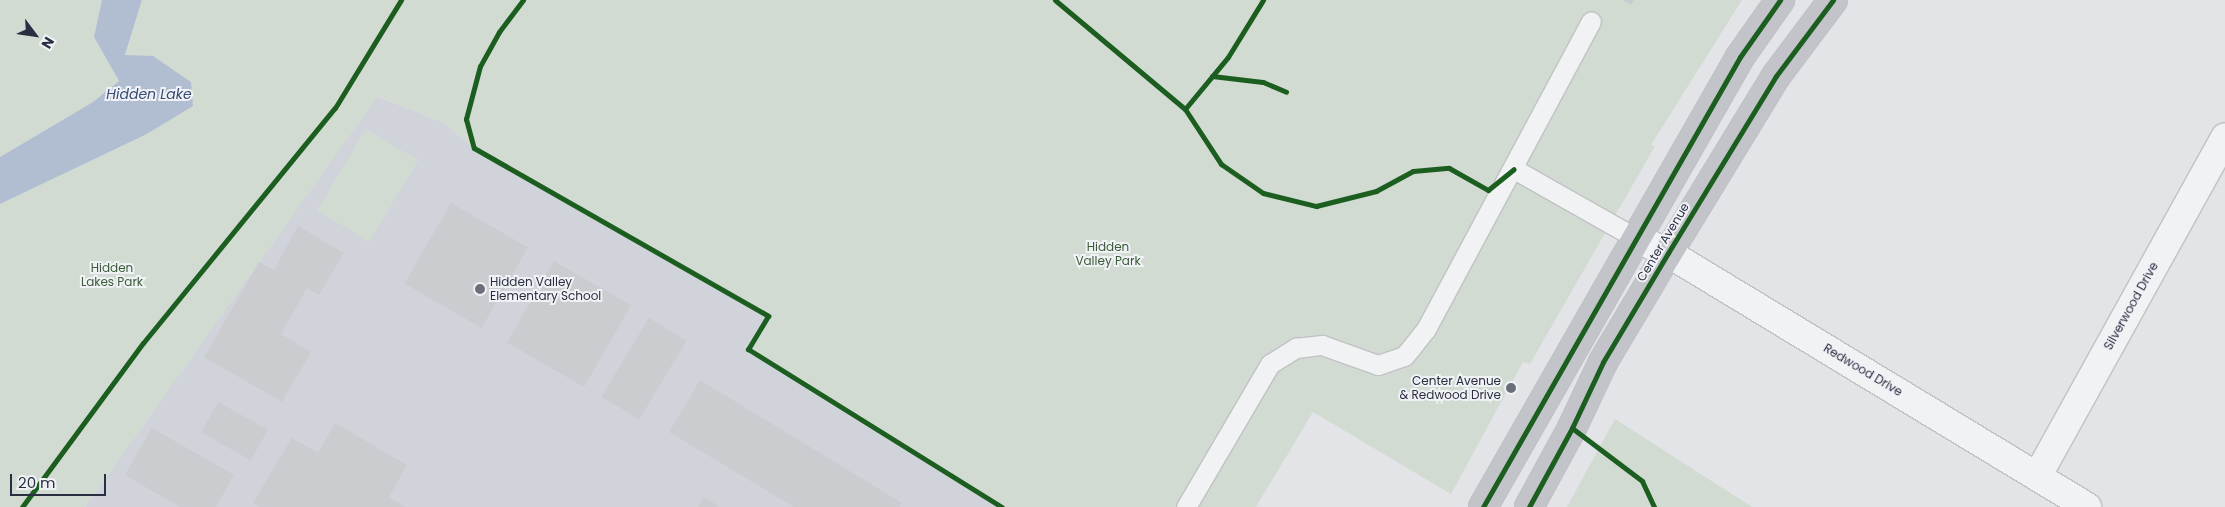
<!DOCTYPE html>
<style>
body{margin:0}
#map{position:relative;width:2225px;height:507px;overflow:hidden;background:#e2e4e7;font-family:Poppins,sans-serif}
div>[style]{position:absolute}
.built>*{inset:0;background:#d0d3da}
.green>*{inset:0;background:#d2dbd2;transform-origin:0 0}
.water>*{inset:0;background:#b1bed1}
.building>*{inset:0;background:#cacccf;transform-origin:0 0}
.roads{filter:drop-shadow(1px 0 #c0c2c5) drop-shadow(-1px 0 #c0c2c5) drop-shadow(0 1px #c0c2c5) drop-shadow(0 -1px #c0c2c5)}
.lane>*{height:19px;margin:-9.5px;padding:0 9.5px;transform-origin:9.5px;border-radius:9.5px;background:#f1f2f4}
.street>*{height:28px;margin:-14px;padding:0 14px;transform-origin:14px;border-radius:14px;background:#f1f2f4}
.secondary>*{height:28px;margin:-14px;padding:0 14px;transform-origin:14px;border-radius:14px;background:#c3c4c9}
.cycleway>*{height:5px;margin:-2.5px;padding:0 2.5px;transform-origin:2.5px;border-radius:2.5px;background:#1b5e20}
.dots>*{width:14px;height:14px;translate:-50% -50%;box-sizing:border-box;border:2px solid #f0f2f6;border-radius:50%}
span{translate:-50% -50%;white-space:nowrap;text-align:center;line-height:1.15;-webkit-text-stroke:4px #f0f2f6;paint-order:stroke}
.street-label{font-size:12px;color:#292f40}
.park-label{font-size:12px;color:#3a5c36}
.poi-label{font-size:12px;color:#292f40}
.left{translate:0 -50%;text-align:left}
.right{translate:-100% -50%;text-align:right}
.water-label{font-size:14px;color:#344b73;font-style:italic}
.north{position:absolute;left:10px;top:10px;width:50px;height:50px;-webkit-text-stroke:4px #f0f2f6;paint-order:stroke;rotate:121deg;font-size:14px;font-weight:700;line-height:20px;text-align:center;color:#292f40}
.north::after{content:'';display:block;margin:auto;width:18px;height:22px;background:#292f40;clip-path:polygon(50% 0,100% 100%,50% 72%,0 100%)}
.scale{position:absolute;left:10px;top:474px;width:96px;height:22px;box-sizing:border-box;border:2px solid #292f40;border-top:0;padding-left:6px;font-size:15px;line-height:18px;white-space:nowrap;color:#292f40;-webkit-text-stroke:4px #f0f2f6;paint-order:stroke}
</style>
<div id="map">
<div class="built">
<div style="clip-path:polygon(377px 96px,442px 122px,474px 148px,768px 316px,748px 349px,1002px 507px,85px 507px)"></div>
</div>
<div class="green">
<div style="clip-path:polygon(0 0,111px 0,94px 37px,119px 81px,93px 102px,0 157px)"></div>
<div style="clip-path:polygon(142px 0,1742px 0,1651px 145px,1655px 146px,1530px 364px,1523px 362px,1451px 494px,1313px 412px,1256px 507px,1002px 507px,748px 349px,768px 316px,474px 148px,442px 122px,378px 96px,85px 507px,0 507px,0 204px,147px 134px,193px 106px,125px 56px)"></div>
<div style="left:366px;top:129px;width:61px;height:95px;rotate:31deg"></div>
<div style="clip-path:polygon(1615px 419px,1752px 507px,1567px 507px)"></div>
</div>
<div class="water">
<div style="clip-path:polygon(102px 0,142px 0,125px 55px,153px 56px,191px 82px,193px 106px,147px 134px,0 204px,0 157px,93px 102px,119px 81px,94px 37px)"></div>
</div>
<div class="building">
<div style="clip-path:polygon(1623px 0,1634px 0,1631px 5px)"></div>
<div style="left:451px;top:203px;width:89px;height:93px;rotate:30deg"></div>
<div style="clip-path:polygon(298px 226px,344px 253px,319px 295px,307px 288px,281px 334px,311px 352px,282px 402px,204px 357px,259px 262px,274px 270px)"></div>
<div style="left:554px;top:261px;width:89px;height:94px;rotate:30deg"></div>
<div style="left:649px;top:318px;width:44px;height:92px;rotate:31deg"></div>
<div style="clip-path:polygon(700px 380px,902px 503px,899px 507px,794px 507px,669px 432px)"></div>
<div style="left:218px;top:402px;width:57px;height:35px;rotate:29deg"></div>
<div style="clip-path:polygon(335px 423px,407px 465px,389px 497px,405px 507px,260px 507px,253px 503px,292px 438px,318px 453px)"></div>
<div style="clip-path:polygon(152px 428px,234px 475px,216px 507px,180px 507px,125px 475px)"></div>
<div style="clip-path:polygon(704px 497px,720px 507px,698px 507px)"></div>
</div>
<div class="roads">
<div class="lane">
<div style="left:1514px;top:169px;width:140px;rotate:29.5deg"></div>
<div style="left:1186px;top:507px;width:166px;rotate:-59.6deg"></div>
<div style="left:1270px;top:364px;width:31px;rotate:-32deg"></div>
<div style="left:1296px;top:348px;width:26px;rotate:-7deg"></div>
<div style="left:1322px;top:345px;width:59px;rotate:19.7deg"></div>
<div style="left:1378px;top:365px;width:28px;rotate:-19deg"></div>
<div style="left:1404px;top:356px;width:11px;rotate:-49deg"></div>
<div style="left:1411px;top:348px;width:24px;rotate:-52deg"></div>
<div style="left:1426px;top:329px;width:349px;rotate:-61.8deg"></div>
</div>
<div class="street">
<div style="left:1636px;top:238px;width:35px;rotate:25deg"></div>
<div style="left:1668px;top:253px;width:490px;rotate:31.2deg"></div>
<div style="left:2038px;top:475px;width:386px;rotate:-61deg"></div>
</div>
<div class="secondary">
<div style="left:1483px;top:507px;width:518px;rotate:-60.27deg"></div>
<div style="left:1740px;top:57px;width:70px;rotate:-54.9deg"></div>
<div style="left:1529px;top:507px;width:90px;rotate:-61.4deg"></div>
<div style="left:1572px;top:428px;width:73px;rotate:-64.8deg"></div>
<div style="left:1603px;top:362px;width:127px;rotate:-59.2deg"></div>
<div style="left:1668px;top:253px;width:207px;rotate:-58.6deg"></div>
<div style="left:1776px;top:76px;width:95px;rotate:-53.1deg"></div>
</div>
</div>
<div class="cycleway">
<div style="left:523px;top:0;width:40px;rotate:127deg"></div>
<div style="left:499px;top:32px;width:39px;rotate:119deg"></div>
<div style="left:480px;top:66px;width:55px;rotate:104.8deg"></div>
<div style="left:466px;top:119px;width:30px;rotate:75deg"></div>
<div style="left:474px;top:148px;width:339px;rotate:29.7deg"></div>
<div style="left:768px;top:316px;width:39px;rotate:121deg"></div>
<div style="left:748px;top:349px;width:299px;rotate:31.9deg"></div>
<div style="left:1055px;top:0;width:170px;rotate:40deg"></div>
<div style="left:1185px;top:109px;width:67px;rotate:-50.4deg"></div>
<div style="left:1228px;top:57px;width:67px;rotate:-58.4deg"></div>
<div style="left:1212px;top:76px;width:51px;rotate:6.7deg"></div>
<div style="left:1263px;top:82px;width:25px;rotate:23deg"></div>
<div style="left:1185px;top:109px;width:66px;rotate:56.8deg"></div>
<div style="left:1221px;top:164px;width:51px;rotate:34.6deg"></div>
<div style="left:1263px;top:193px;width:55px;rotate:13.8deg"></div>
<div style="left:1316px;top:206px;width:62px;rotate:-14deg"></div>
<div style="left:1376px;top:191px;width:42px;rotate:-28.4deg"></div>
<div style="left:1413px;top:171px;width:36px;rotate:-5deg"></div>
<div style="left:1449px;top:168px;width:45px;rotate:29.4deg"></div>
<div style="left:1488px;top:190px;width:33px;rotate:-39deg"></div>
<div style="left:1572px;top:428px;width:88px;rotate:37.1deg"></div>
<div style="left:1642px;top:481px;width:29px;rotate:65deg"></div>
<div style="left:22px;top:507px;width:204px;rotate:-53.6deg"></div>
<div style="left:143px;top:343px;width:303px;rotate:-50.8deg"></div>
<div style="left:335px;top:108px;width:127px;rotate:-58.6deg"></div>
<div style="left:1483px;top:507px;width:518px;rotate:-60.27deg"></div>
<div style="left:1740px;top:57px;width:70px;rotate:-54.9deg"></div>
<div style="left:1529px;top:507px;width:90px;rotate:-61.4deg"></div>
<div style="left:1572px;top:428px;width:73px;rotate:-64.8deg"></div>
<div style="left:1603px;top:362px;width:127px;rotate:-59.2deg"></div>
<div style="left:1668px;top:253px;width:207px;rotate:-58.6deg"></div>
<div style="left:1776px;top:76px;width:95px;rotate:-53.1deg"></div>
</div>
<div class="dots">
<div style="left:480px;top:289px;background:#6a6e7a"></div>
<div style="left:1511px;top:388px;background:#6a6e7a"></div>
</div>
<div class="street-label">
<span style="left:1663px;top:242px;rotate:-59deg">Center Avenue</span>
<span style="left:2131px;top:306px;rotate:-61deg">Silverwood Drive</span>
<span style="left:1863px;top:370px;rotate:31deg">Redwood Drive</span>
</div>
<div class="park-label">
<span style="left:1108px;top:254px">Hidden<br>Valley Park</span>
<span style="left:112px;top:275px">Hidden<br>Lakes Park</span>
</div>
<div class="poi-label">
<span class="left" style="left:490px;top:289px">Hidden Valley<br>Elementary School</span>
<span class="right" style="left:1501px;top:388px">Center Avenue<br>&amp; Redwood Drive</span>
</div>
<div class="water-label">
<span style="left:149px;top:94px">Hidden Lake</span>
</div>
<div class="north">N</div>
<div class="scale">20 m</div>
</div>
